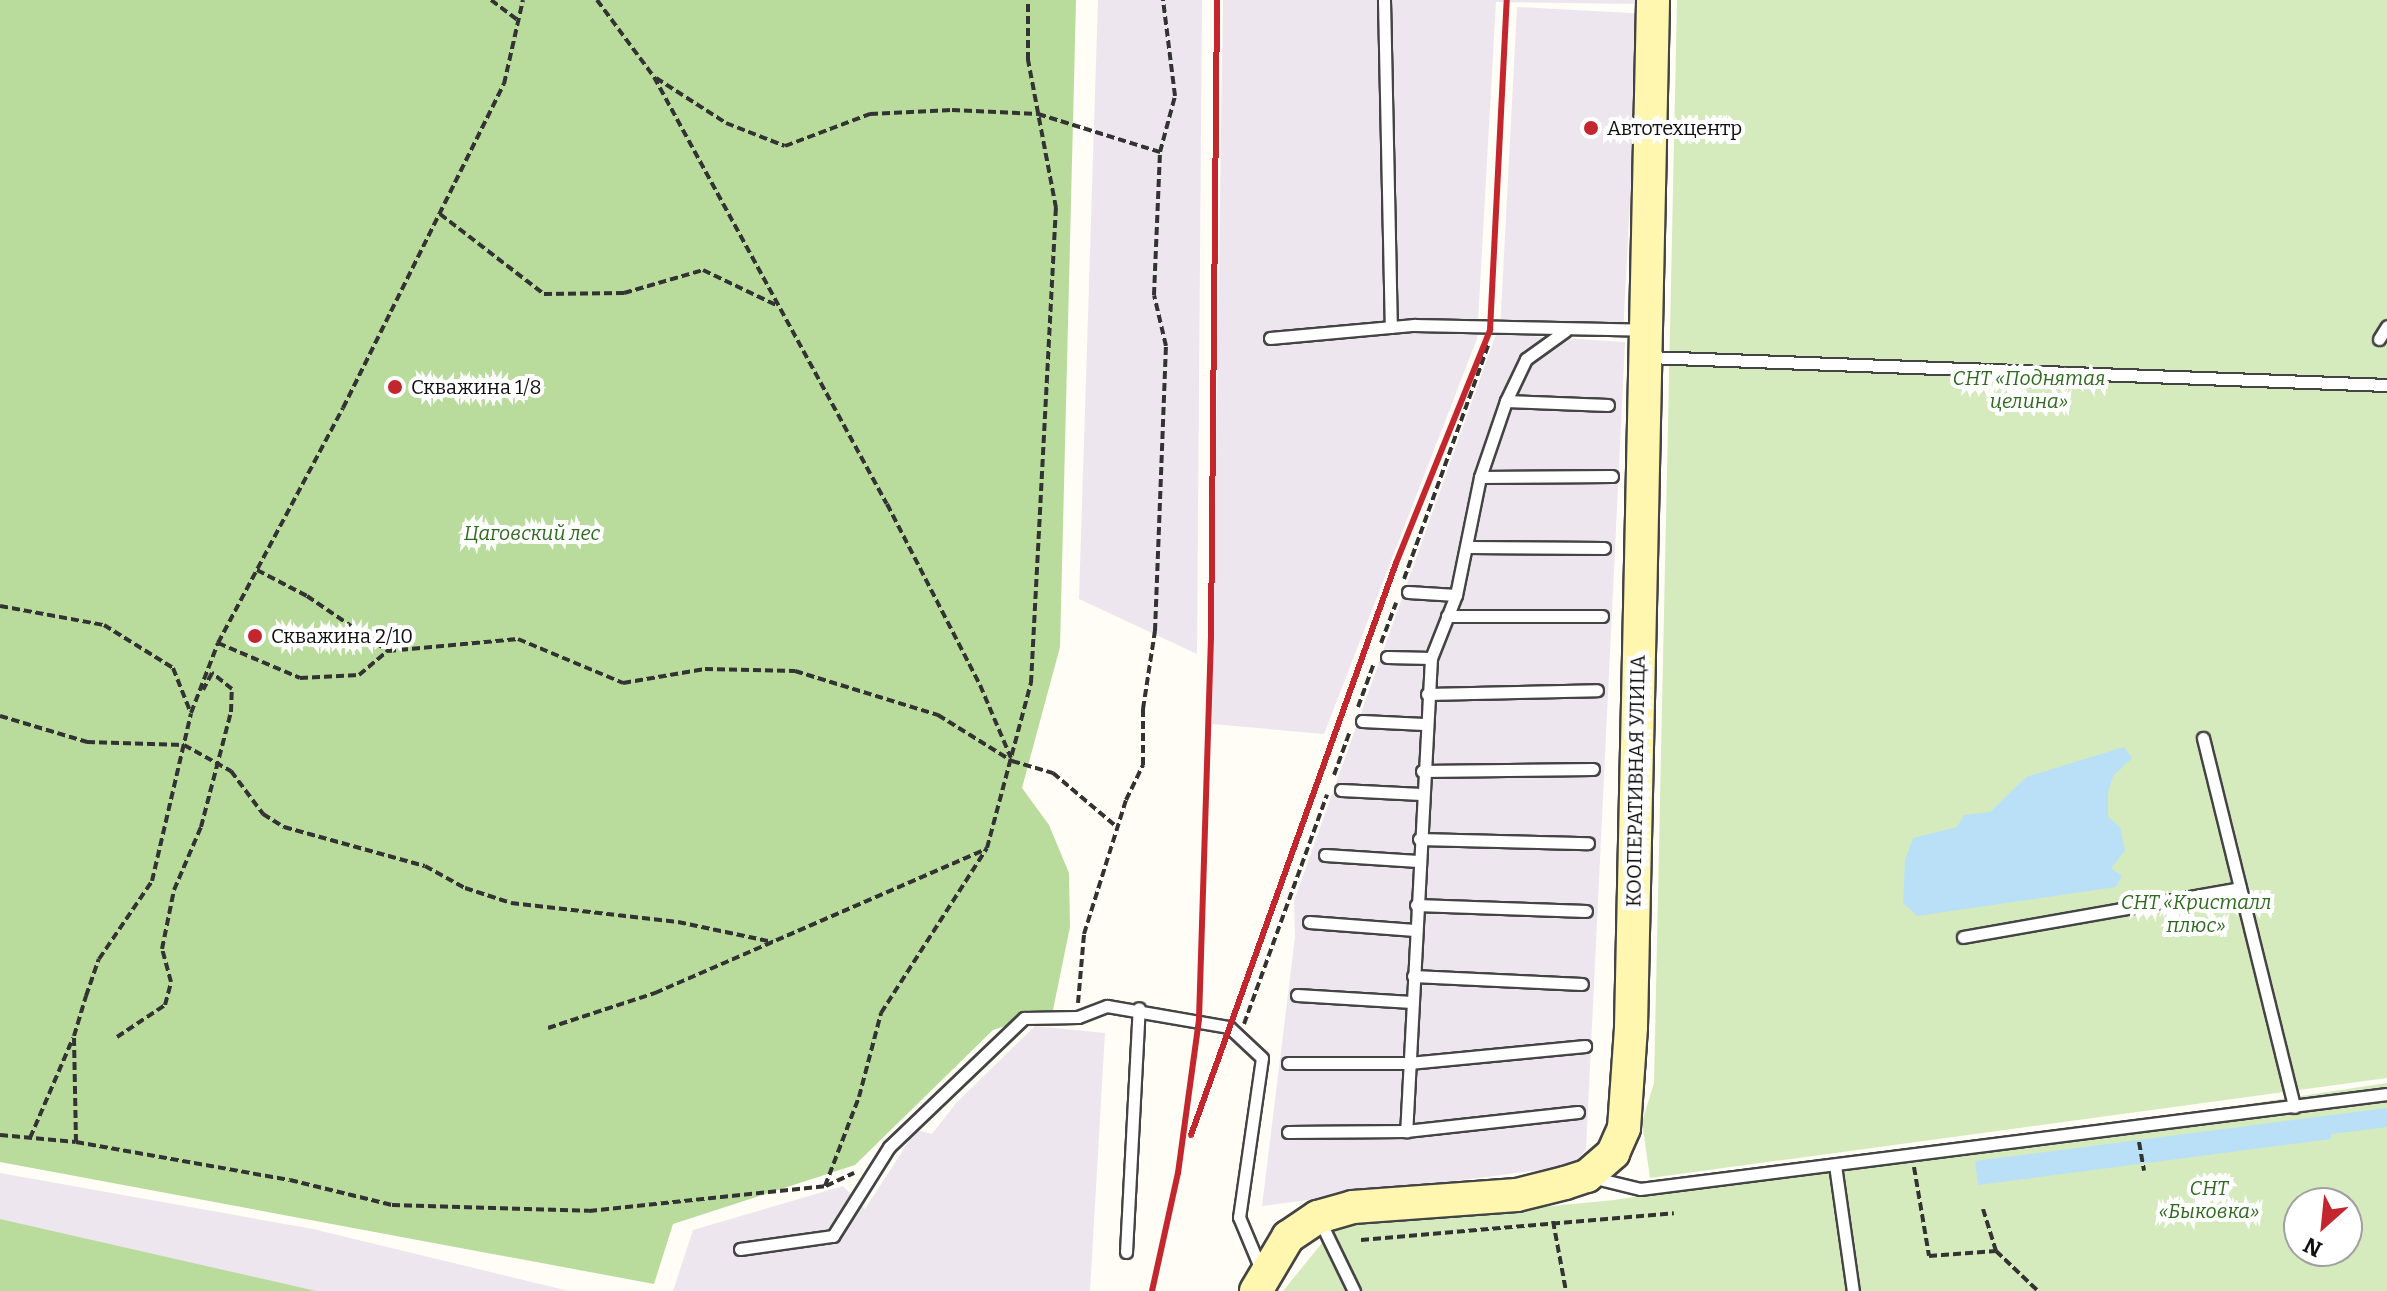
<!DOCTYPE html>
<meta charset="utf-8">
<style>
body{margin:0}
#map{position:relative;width:2387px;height:1291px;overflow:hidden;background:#fffdf5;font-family:Bitter,serif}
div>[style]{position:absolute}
.industrial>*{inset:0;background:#eee6ef;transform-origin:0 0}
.green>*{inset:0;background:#d5ebbd}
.forest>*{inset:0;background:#b9dc9c}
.water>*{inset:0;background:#b9e0f7}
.path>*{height:4px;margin-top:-2px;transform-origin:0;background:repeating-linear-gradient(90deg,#333 0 8px,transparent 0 12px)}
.roads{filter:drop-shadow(2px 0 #444) drop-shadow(-2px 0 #444) drop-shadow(0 2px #444) drop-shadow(0 -2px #444)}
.lane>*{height:11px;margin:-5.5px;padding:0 5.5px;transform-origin:5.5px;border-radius:5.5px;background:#fff}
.secondary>*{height:32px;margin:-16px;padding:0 16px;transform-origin:16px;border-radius:16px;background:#fff6b0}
.rail>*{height:6px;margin:-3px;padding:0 3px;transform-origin:3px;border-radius:3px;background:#c4262e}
.dots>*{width:22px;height:22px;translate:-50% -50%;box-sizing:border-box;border:4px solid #fff;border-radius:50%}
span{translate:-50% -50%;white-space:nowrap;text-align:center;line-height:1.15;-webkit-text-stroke:8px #fff;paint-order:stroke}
.poi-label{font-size:20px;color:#111}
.left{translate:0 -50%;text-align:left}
.park-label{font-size:20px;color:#2f6b1f;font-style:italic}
.street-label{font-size:20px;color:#111}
.north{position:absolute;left:2283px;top:1187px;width:80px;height:80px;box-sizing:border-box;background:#fff;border:2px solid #a0a0a0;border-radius:50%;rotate:207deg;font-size:22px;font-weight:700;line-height:32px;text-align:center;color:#111}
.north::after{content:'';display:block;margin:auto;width:28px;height:36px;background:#c4262e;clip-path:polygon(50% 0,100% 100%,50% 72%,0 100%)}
</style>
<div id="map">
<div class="industrial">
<div style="clip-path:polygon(1098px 0,1202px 0,1197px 654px,1079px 599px)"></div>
<div style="clip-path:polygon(1223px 0,1640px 0,1640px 4px,1496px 2px,1477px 339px,1324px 734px,1212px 724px)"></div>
<div style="left:1517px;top:7px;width:123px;height:317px;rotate:3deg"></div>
<div style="clip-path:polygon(1496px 334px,1625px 342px,1586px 1150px,1571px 1166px,1262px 1206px,1295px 937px,1294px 901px)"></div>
<div style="clip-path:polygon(1035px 1026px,1105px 1033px,1090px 1291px,673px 1291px,693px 1230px,843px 1186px,865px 1209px,916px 1130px,932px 1134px,956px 1103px)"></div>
<div style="clip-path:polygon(0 1173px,313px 1229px,569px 1291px,0 1291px)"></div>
</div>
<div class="green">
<div style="clip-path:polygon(1677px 0,2387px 0,2387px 1078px,1650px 1178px,1642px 1122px,1654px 1083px)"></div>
<div style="clip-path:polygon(evenodd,2387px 1083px,2387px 1291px,1283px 1291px,1335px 1227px,1614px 1200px,2387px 1083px,2299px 1203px,2347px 1203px,2347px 1251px,2299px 1251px,2299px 1203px)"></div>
</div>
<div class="forest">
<div style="clip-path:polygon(0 0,1076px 0,1060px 647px,1022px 788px,1049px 825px,1069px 873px,1070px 927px,1053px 1010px,993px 1030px,855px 1165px,673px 1224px,654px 1284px,0 1162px)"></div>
<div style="clip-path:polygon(0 1219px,316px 1291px,0 1291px)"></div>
</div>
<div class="water">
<div style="clip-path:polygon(2124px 747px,2132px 758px,2113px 776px,2108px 793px,2108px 817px,2120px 827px,2125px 851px,2111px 868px,2122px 876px,2116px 887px,1917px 916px,1903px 903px,1905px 860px,1913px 838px,1957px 827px,1964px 815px,1990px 812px,2026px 777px)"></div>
<div style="clip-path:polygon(2387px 1108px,2387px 1127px,2331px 1134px,2331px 1139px,1978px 1185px,1975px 1161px)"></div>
</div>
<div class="path">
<div style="left:491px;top:0;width:34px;rotate:37deg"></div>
<div style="left:597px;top:0;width:96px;rotate:53.5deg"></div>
<div style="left:654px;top:77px;width:486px;rotate:61.4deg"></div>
<div style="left:887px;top:504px;width:203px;rotate:62.8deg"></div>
<div style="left:980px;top:685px;width:79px;rotate:67deg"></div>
<div style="left:656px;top:78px;width:83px;rotate:32.7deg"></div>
<div style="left:726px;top:123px;width:63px;rotate:21.3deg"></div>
<div style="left:785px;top:146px;width:91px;rotate:-20.6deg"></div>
<div style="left:870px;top:114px;width:82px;rotate:-2.8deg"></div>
<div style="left:952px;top:110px;width:86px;rotate:2.7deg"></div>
<div style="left:1038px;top:114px;width:128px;rotate:17.3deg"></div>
<div style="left:440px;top:214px;width:131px;rotate:37.6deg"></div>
<div style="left:544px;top:294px;width:80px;rotate:-0.7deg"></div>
<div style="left:624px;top:293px;width:82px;rotate:-16.2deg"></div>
<div style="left:703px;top:270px;width:81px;rotate:25.6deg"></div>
<div style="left:257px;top:570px;width:56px;rotate:27.5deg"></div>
<div style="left:307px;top:596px;width:98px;rotate:34.2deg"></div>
<div style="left:388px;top:651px;width:131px;rotate:-5.3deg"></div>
<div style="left:518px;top:639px;width:114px;rotate:22.7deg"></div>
<div style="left:623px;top:683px;width:83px;rotate:-9.7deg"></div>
<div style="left:705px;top:669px;width:90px;rotate:1.3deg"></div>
<div style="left:795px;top:671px;width:150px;rotate:17.1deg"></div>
<div style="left:938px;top:715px;width:87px;rotate:31.9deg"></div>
<div style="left:1012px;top:761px;width:43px;rotate:16.3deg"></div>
<div style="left:1053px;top:773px;width:85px;rotate:40.2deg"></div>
<div style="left:1404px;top:579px;width:251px;rotate:-70.2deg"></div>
<div style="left:0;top:606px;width:106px;rotate:10.4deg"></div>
<div style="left:104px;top:625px;width:81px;rotate:31.9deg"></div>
<div style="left:173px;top:668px;width:46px;rotate:68.4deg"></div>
<div style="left:218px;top:643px;width:89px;rotate:23.1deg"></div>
<div style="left:300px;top:678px;width:59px;rotate:-2.9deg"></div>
<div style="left:359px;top:675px;width:38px;rotate:-40deg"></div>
<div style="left:1381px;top:643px;width:43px;rotate:-69.4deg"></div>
<div style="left:1358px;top:707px;width:47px;rotate:-70deg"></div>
<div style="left:0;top:716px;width:91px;rotate:16.6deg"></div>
<div style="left:87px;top:742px;width:97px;rotate:1.8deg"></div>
<div style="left:184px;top:745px;width:54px;rotate:29deg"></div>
<div style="left:231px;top:771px;width:54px;rotate:53.3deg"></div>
<div style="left:263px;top:814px;width:25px;rotate:32deg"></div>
<div style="left:284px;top:827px;width:146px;rotate:15.5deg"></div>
<div style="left:425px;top:866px;width:46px;rotate:28.8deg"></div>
<div style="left:465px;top:888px;width:48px;rotate:18.1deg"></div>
<div style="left:511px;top:903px;width:168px;rotate:6.5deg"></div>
<div style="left:678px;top:922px;width:97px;rotate:11.9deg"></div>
<div style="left:1334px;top:775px;width:47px;rotate:-70deg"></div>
<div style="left:1078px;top:1003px;width:69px;rotate:-85deg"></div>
<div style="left:1084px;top:934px;width:140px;rotate:-72.6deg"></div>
<div style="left:1126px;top:800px;width:39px;rotate:-64deg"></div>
<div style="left:1143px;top:765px;width:56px;rotate:-90deg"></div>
<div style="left:1143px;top:709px;width:79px;rotate:-81.3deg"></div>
<div style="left:1155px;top:631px;width:285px;rotate:-87.8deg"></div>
<div style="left:1166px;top:346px;width:52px;rotate:-103.2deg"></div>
<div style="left:1154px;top:295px;width:143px;rotate:-87.6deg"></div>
<div style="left:1160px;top:152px;width:58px;rotate:-75deg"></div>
<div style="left:1175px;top:96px;width:97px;rotate:-97.1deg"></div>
<div style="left:1244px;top:1024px;width:244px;rotate:-70.1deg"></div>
<div style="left:548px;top:1028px;width:113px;rotate:-18.1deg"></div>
<div style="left:655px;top:993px;width:361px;rotate:-23.5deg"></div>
<div style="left:117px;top:1037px;width:58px;rotate:-33.7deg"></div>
<div style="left:165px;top:1005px;width:24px;rotate:-75deg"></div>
<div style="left:171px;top:982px;width:34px;rotate:-105deg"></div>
<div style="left:162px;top:949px;width:60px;rotate:-78.5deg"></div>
<div style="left:174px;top:890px;width:69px;rotate:-66.8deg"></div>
<div style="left:201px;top:827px;width:119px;rotate:-75.4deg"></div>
<div style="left:231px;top:712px;width:23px;rotate:-88deg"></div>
<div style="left:232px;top:689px;width:26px;rotate:-141deg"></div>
<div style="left:212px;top:673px;width:19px;rotate:118deg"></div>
<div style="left:0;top:1135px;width:76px;rotate:5.3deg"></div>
<div style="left:76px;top:1142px;width:217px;rotate:10.1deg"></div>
<div style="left:290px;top:1180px;width:105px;rotate:13.8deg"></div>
<div style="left:392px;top:1205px;width:197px;rotate:1.7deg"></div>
<div style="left:589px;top:1211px;width:237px;rotate:-6deg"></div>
<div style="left:825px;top:1186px;width:95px;rotate:-69.1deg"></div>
<div style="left:859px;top:1097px;width:87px;rotate:-75.3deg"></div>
<div style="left:881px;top:1013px;width:196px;rotate:-57.3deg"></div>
<div style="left:987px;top:848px;width:171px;rotate:-75.1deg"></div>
<div style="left:1031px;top:683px;width:476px;rotate:-87deg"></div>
<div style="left:1056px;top:208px;width:151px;rotate:-100.7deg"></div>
<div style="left:1028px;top:60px;width:60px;rotate:-90deg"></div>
<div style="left:30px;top:1138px;width:109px;rotate:-66.7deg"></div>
<div style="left:76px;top:1142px;width:106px;rotate:-91.1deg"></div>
<div style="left:74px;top:1036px;width:42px;rotate:-73.3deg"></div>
<div style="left:86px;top:996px;width:39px;rotate:-71deg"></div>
<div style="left:99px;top:959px;width:94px;rotate:-55.8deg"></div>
<div style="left:152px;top:881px;width:172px;rotate:-76.9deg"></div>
<div style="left:191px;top:713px;width:75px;rotate:-68.9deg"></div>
<div style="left:218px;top:643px;width:266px;rotate:-62deg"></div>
<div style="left:343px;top:408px;width:362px;rotate:-63.6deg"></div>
<div style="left:504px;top:84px;width:86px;rotate:-77.3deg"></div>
<div style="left:2139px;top:1142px;width:29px;rotate:80deg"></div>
<div style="left:1914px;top:1167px;width:90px;rotate:80.4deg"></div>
<div style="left:1929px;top:1256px;width:67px;rotate:-4.3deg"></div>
<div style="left:826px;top:1186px;width:31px;rotate:-25deg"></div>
<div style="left:1983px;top:1209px;width:44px;rotate:72.8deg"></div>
<div style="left:1996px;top:1251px;width:58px;rotate:43.6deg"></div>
<div style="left:1553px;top:1221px;width:71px;rotate:79.5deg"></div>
<div style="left:1361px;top:1240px;width:314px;rotate:-4.9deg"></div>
</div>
<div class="roads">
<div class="lane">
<div style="left:1384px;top:0;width:327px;rotate:88.8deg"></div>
<div style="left:1565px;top:331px;width:48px;rotate:144.3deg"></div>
<div style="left:1526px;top:359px;width:47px;rotate:115.5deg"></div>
<div style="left:1506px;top:401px;width:80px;rotate:108.9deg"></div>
<div style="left:1480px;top:477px;width:120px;rotate:101.5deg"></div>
<div style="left:1456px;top:595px;width:68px;rotate:111.6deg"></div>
<div style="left:1431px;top:658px;width:474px;rotate:93deg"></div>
<div style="left:1406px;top:1131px;width:173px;rotate:-6.3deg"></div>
<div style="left:1270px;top:338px;width:145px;rotate:-5.2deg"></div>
<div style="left:1414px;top:325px;width:231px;rotate:1.2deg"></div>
<div style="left:2379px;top:339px;width:15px;rotate:-58deg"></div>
<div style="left:1648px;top:357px;width:740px;rotate:2.17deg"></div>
<div style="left:1506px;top:401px;width:102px;rotate:2.2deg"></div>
<div style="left:1480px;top:477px;width:132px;rotate:-0.4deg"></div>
<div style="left:1468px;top:547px;width:136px;rotate:0.4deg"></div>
<div style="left:1408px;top:592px;width:48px;rotate:3.6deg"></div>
<div style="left:1447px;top:616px;width:155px"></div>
<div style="left:1387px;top:657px;width:44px;rotate:1.3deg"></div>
<div style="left:1427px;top:694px;width:170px;rotate:-1.3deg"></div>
<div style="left:1362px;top:721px;width:62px;rotate:2.8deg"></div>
<div style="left:2203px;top:738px;width:380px;rotate:76.1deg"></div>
<div style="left:1422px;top:771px;width:171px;rotate:-0.7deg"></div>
<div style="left:1341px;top:790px;width:80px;rotate:2.9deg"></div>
<div style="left:1419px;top:839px;width:169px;rotate:1.4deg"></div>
<div style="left:1325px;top:855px;width:93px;rotate:3.7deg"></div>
<div style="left:1416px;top:905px;width:170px;rotate:2deg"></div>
<div style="left:1309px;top:922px;width:106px;rotate:4.3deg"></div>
<div style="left:1963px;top:937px;width:281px;rotate:-10deg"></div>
<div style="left:1413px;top:976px;width:169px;rotate:2.7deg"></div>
<div style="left:1297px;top:995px;width:115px;rotate:3.5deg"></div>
<div style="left:1288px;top:1063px;width:121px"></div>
<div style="left:1409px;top:1063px;width:177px;rotate:-5.5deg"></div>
<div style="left:1288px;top:1132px;width:118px;rotate:-0.5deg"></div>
<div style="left:1835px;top:1165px;width:127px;rotate:81.9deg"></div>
<div style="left:1595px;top:1178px;width:46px;rotate:13.7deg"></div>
<div style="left:1640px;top:1189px;width:753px;rotate:-7.25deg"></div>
<div style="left:1320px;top:1221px;width:78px;rotate:64.1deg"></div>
<div style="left:740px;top:1249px;width:94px;rotate:-8deg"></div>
<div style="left:833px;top:1236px;width:105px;rotate:-57.8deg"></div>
<div style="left:889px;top:1147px;width:187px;rotate:-43.7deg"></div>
<div style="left:1024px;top:1018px;width:54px;rotate:-1.1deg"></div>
<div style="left:1078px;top:1017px;width:31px;rotate:-21deg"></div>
<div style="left:1107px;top:1006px;width:124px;rotate:9.8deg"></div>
<div style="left:1229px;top:1027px;width:45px;rotate:43.2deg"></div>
<div style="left:1262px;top:1058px;width:161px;rotate:98.2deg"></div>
<div style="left:1239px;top:1217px;width:60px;rotate:67.3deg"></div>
<div style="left:1126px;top:1252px;width:244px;rotate:-87deg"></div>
</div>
<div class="secondary">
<div style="left:1256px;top:1291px;width:63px;rotate:-59.3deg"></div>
<div style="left:1288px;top:1237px;width:36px;rotate:-34deg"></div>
<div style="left:1318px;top:1217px;width:36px;rotate:-16deg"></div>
<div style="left:1353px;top:1207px;width:164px;rotate:-4.2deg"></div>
<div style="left:1517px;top:1195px;width:49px;rotate:-14deg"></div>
<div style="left:1565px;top:1183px;width:23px;rotate:-18deg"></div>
<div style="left:1587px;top:1176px;width:35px;rotate:-41deg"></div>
<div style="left:1613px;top:1153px;width:27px;rotate:-66deg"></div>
<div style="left:1624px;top:1128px;width:101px;rotate:-86deg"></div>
<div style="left:1631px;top:1027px;width:1027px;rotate:-88.77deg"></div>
</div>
</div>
<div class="rail">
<div style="left:1191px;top:1135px;width:608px;rotate:-70.28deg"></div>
<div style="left:1396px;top:563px;width:251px;rotate:-68deg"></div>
<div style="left:1490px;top:330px;width:330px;rotate:-87.1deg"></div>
<div style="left:1152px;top:1291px;width:121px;rotate:-77.6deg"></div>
<div style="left:1178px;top:1173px;width:155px;rotate:-82.2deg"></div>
<div style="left:1199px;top:1019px;width:382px;rotate:-88.2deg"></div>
<div style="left:1211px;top:637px;width:637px;rotate:-89.46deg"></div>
</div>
<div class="dots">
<div style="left:1591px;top:128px;background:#c4262e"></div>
<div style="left:395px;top:387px;background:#c4262e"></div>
<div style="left:255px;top:636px;background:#c4262e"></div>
</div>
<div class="poi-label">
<span class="left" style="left:1607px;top:128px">Автотехцентр</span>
<span class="left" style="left:411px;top:387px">Скважина 1/8</span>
<span class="left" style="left:271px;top:636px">Скважина 2/10</span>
</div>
<div class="park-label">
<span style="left:2029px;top:390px">СНТ «Поднятая<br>целина»</span>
<span style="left:532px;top:533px">Цаговский лес</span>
<span style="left:2196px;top:914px">СНТ «Кристалл<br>плюс»</span>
<span style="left:2209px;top:1200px">СНТ<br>«Быковка»</span>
</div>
<div class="street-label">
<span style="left:1636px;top:781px;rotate:-89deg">КООПЕРАТИВНАЯ УЛИЦА</span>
</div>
<div class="north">N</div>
</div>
